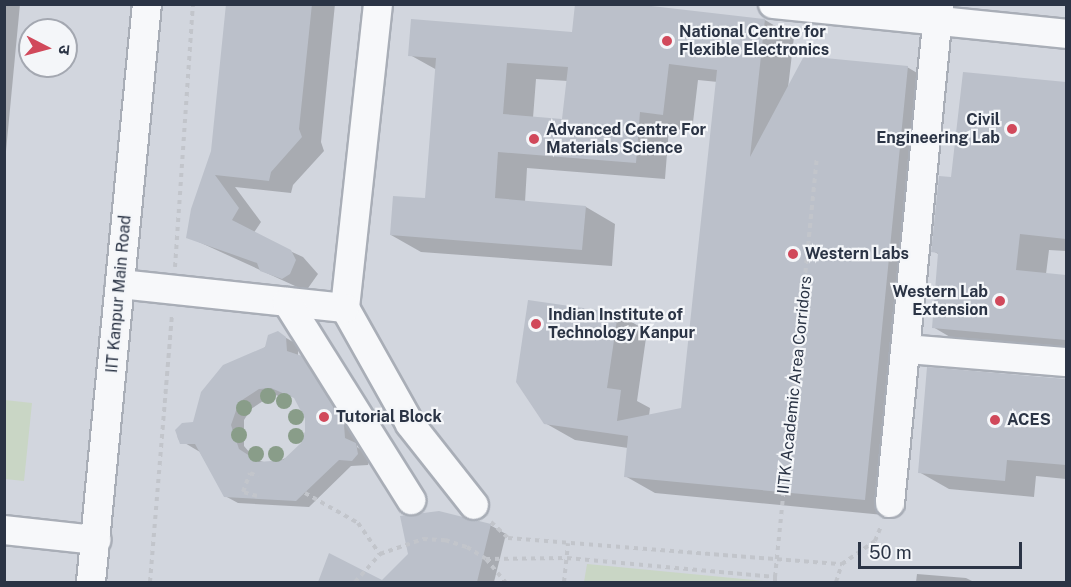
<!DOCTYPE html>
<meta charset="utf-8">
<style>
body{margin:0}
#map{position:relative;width:1071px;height:587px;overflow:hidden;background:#e4e7ec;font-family:"Public Sans","Noto Sans Devanagari",sans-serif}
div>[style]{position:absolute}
.built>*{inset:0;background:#d2d6de}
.green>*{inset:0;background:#c9d6c5}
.shadow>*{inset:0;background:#0003}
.building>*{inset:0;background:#bbc0ca}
.path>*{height:4px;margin-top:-2px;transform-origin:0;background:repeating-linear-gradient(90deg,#c2c5cb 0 4.5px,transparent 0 9px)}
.roads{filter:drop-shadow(2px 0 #a9aeb7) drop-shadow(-2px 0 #a9aeb7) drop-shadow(0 2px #a9aeb7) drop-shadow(0 -2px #a9aeb7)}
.minor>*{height:28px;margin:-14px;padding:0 14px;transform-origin:14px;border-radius:14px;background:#f7f8fa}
.trees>*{width:16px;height:16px;margin:-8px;border-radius:50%;background:#899d89}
.dots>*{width:16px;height:16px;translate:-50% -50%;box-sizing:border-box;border:3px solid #f4f6f9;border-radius:50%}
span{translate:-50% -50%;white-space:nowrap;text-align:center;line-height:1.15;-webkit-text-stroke:4.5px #f4f6f9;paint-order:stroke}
.poi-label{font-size:16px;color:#2b3445;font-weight:700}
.left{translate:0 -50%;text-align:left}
.right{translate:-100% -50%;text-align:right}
.street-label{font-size:16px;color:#2b3445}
.frame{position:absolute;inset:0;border:6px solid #2b3445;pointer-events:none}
.north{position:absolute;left:18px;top:18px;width:60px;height:60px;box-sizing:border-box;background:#f4f6f9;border:2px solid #a4a8b1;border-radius:50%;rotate:96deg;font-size:16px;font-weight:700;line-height:24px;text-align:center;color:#2b3445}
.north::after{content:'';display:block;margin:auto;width:21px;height:27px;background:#d1495b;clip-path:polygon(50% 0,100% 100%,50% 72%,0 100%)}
.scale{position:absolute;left:858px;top:542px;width:164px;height:27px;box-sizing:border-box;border:3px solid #2b3445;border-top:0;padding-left:8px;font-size:18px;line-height:21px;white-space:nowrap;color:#2b3445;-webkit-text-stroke:4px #f4f6f9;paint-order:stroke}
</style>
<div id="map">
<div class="built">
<div style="clip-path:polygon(evenodd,5px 5px,1066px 5px,1066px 582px,5px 582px,5px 5px,30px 30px,66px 30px,66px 66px,30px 66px,30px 30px)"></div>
</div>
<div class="green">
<div style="clip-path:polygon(5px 400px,32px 403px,24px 481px,5px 479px)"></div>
<div style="clip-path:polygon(587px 564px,764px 581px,764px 582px,584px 582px)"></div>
</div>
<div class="shadow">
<div style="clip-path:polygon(4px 4px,20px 4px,4px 172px)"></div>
<div style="clip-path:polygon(228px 4px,335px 4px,321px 142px,324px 151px,293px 185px,291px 193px,235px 187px,261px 222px,253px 234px,303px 257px,318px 274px,306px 291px,188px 237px,212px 151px)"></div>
<div style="clip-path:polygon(evenodd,765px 20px,794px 37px,788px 88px,907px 67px,936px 84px,894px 516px,655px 493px,625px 476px,628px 448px,575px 440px,545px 423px,618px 314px,647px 331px,637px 401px,650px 408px,649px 416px,683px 409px,718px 82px,698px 80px,692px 131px,669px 128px,665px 179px,527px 168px,525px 202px,586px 207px,615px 224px,612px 266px,421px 252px,391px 235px,426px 200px,437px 70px,410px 55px,573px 34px,765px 20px,536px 79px,568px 81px,564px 121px,533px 118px,536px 79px)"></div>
<div style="clip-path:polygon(964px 73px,1066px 84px,1066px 251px,1049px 250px,1046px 274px,1066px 276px,1066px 354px,962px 344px,933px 327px,940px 255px,933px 251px,953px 178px)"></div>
<div style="clip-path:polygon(evenodd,278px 333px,298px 345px,298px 357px,314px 365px,356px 432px,357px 447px,370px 457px,368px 465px,351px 466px,309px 507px,238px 503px,225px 496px,200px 452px,178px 439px,177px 431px,194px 424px,278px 333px,272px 395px,295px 397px,307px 419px,303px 444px,295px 454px,272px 464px,256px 460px,244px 446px,244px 420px,251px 409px,272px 395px)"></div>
<div style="clip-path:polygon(929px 369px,1066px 381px,1066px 479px,1036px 476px,1034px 497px,949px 489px,919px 472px)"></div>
<div style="clip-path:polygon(490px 525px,506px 534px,494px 582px,320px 582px,330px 555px,382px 582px)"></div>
<div style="clip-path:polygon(917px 574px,966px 578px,974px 582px,916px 582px)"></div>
</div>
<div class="building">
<div style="clip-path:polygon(226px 4px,312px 4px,299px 129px,302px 137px,271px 172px,269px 181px,215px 175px,239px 208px,232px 220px,291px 250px,296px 260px,290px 274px,282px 279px,260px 271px,257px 263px,186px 238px,191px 209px,211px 151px)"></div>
<div style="clip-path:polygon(evenodd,575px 4px,634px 4px,765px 19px,750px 157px,804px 56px,908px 66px,865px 500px,624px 477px,628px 436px,544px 424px,516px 382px,528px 300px,618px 313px,607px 388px,621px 390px,617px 421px,681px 408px,717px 70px,669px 64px,663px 115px,640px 112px,636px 163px,498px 152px,495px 198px,586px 206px,582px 250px,390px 235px,393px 196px,425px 198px,436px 58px,408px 56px,411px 19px,572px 32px,575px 4px,507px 63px,568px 67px,562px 119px,503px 114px,507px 63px)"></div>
<div style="clip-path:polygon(963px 72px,1066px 82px,1066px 239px,1020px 234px,1016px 270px,1066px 275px,1066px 340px,932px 328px,938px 253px,931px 252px,939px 176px,951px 177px)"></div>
<div style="clip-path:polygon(evenodd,278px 331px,286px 337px,287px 351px,302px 356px,344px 424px,345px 438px,356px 443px,358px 454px,352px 461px,339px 460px,296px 501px,224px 497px,195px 444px,180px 444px,175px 430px,182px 423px,193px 422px,201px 392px,223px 365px,265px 347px,268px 335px,278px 331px,271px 388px,294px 398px,305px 419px,305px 432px,301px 443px,283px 460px,259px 462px,239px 449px,231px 425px,239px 402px,259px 389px,271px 388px)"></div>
<div style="clip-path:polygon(927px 367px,1066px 379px,1066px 465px,1007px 460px,1005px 481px,918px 473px)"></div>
<div style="clip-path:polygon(439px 511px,491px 524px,477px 582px,318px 582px,329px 553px,382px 580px,408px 554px,400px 516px)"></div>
</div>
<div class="path">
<div style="left:175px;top:267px;width:264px;rotate:-86.1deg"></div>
<div style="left:305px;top:493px;width:61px;rotate:29.5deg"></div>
<div style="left:358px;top:523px;width:38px;rotate:55deg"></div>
<div style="left:257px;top:496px;width:15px;rotate:-164deg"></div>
<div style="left:243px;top:492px;width:20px;rotate:-70deg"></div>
<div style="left:250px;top:473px;width:9px;rotate:21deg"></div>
<div style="left:491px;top:522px;width:23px;rotate:43deg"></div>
<div style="left:508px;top:538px;width:335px;rotate:4.5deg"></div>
<div style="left:842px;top:564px;width:40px;rotate:-34.9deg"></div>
<div style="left:875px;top:541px;width:16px;rotate:-68deg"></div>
<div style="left:486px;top:559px;width:81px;rotate:-0.7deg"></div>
<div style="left:567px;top:558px;width:209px;rotate:5.2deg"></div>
<div style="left:775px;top:577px;width:5px;rotate:90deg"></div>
<div style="left:775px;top:577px;width:422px;rotate:-84.3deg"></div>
<div style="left:150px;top:582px;width:269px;rotate:-85.3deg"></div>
<div style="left:355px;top:582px;width:38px;rotate:-48deg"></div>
<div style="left:380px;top:554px;width:46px;rotate:-19.2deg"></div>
<div style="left:423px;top:539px;width:22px;rotate:3deg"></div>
<div style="left:445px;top:540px;width:23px;rotate:18deg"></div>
<div style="left:467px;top:547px;width:22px;rotate:32deg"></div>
<div style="left:486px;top:559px;width:30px;rotate:50deg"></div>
<div style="left:564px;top:582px;width:39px;rotate:-84deg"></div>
<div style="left:836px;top:582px;width:19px;rotate:-72deg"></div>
</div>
<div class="roads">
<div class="minor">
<div style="left:378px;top:4px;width:306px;rotate:96.2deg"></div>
<div style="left:345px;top:308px;width:133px;rotate:60.7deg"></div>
<div style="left:410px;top:424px;width:103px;rotate:51.7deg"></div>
<div style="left:773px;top:4px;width:295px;rotate:5.8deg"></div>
<div style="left:120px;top:284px;width:226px;rotate:6.1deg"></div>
<div style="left:287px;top:302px;width:234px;rotate:57.9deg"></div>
<div style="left:907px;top:349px;width:160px;rotate:4.7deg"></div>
<div style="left:890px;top:503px;width:501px;rotate:-84.39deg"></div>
<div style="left:4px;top:530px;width:93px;rotate:6.2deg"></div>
<div style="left:91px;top:582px;width:581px;rotate:-84.47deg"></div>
</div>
</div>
<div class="trees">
<div style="left:268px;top:396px"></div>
<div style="left:284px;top:401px"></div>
<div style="left:244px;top:408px"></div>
<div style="left:296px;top:417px"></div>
<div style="left:239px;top:435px"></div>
<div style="left:296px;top:436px"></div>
<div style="left:256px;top:454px"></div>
<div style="left:276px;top:454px"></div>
</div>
<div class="dots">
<div style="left:667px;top:41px;background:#d1495b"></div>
<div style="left:1012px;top:129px;background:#d1495b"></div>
<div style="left:534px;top:139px;background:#d1495b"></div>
<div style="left:793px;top:254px;background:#d1495b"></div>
<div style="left:1000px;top:301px;background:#d1495b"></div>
<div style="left:536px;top:324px;background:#d1495b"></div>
<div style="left:324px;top:417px;background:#d1495b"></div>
<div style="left:995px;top:420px;background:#d1495b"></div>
</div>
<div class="poi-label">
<span class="left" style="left:679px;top:41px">National Centre for<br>Flexible Electronics</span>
<span class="right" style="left:1000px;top:129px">Civil<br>Engineering Lab</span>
<span class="left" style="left:546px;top:139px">Advanced Centre For<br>Materials Science</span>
<span class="left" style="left:805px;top:254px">Western Labs</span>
<span class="right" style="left:988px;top:301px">Western Lab<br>Extension</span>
<span class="left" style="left:548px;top:324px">Indian Institute of<br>Technology Kanpur</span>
<span class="left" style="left:336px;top:417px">Tutorial Block</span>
<span class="left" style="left:1007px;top:420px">ACES</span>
</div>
<div class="street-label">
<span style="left:119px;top:294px;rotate:-85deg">IIT Kanpur Main Road</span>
<span style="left:795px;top:385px;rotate:-84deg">IITK Academic Area Corridors</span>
</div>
<div class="frame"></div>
<div class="north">उ</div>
<div class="scale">50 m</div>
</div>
